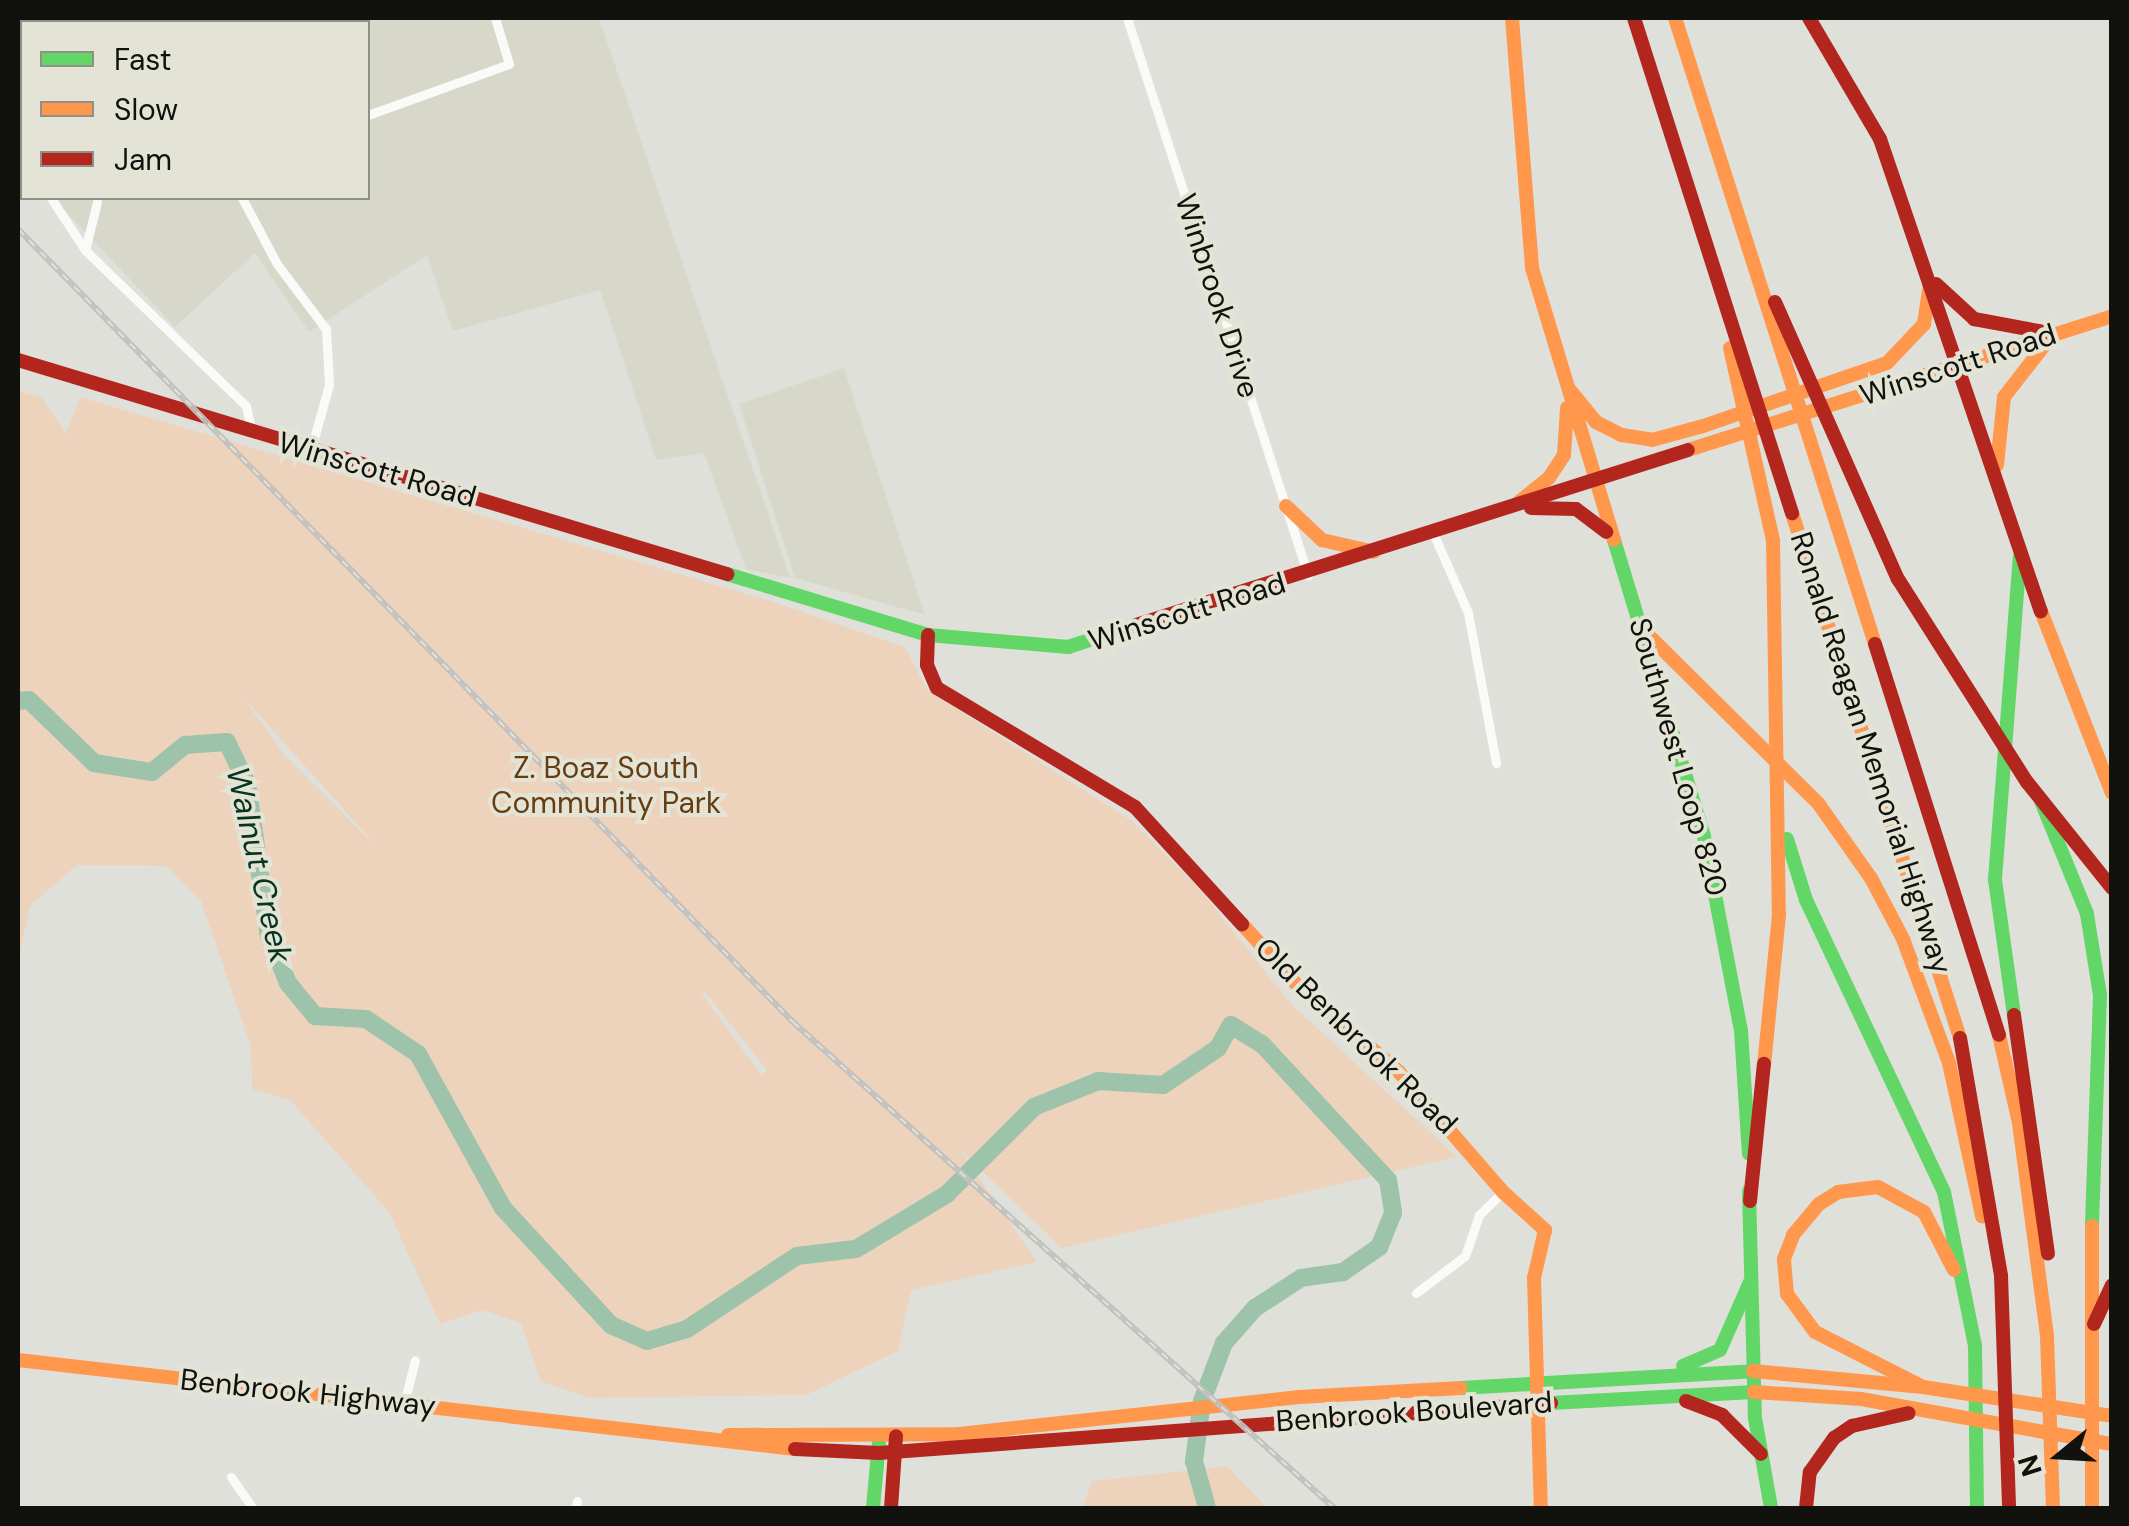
<!DOCTYPE html>
<style>
body{margin:0}
#map{position:relative;width:2129px;height:1526px;overflow:hidden;background:#e0e0da;font-family:"DM Sans",sans-serif}
div>[style]{position:absolute}
.built>*{inset:0;background:#d8d8ca}
.green>*{inset:0;background:#edd3bc}
.river>*{height:18px;margin:-9px;padding:0 9px;transform-origin:9px;border-radius:9px;background:#9dc3aa}
.street>*{height:9px;margin:-4.5px;padding:0 4.5px;transform-origin:4.5px;border-radius:4.5px;background:#fafaf9}
.fast>*{height:14px;margin:-7px;padding:0 7px;transform-origin:7px;border-radius:7px;background:#63d668}
.slow>*{height:14px;margin:-7px;padding:0 7px;transform-origin:7px;border-radius:7px;background:#ff974d}
.jam>*{height:14px;margin:-7px;padding:0 7px;transform-origin:7px;border-radius:7px;background:#b3261e}
.rail>*{height:6px;margin-top:-3px;transform-origin:0;background:repeating-linear-gradient(90deg,#e3e4d6 0 8px,#c1c1c0 0 16px);box-sizing:border-box;border-block:2px solid #c1c1c0}
span{translate:-50% -50%;white-space:nowrap;text-align:center;line-height:1.15;-webkit-text-stroke:8px #e3e4d6;paint-order:stroke}
.street-label{font-size:30px;color:#11110d}
.park-label{font-size:30px;color:#683c11}
.water-label{font-size:32px;color:#06341f;font-style:italic}
.frame{position:absolute;inset:0;border:20px solid #11110d;pointer-events:none}
.legend{position:absolute;left:20px;top:20px;width:350px;height:180px;box-sizing:border-box;background:#e3e4d6;border:2px solid #8f9086;margin:0;padding:12px 18px;list-style:none;font-size:30px;color:#11110d}
.legend li{display:flex;align-items:center;gap:20px;height:50px}
.legend b{width:50px;border:2px solid #8f9086}
.north{position:absolute;left:2009px;top:1406px;width:100px;height:100px;-webkit-text-stroke:8px #e3e4d6;paint-order:stroke;rotate:252deg;font-size:28px;font-weight:700;line-height:40px;text-align:center;color:#11110d}
.north::after{content:'';display:block;margin:auto;width:35px;height:45px;background:#11110d;clip-path:polygon(50% 0,100% 100%,50% 72%,0 100%)}
</style>
<div id="map">
<div class="built">
<div style="clip-path:polygon(81px 18px,599px 18px,790px 578px,746px 569px,704px 453px,656px 460px,600px 290px,453px 331px,427px 255px,309px 332px,255px 253px,175px 327px,53px 198px,368px 198px,368px 22px,80px 22px)"></div>
<div style="clip-path:polygon(844px 368px,925px 615px,795px 578px,739px 404px)"></div>
</div>
<div class="green">
<div style="clip-path:polygon(evenodd,18px 391px,42px 398px,66px 434px,80px 397px,767px 600px,905px 647px,927px 690px,1132px 821px,1201px 891px,1291px 1004px,1457px 1157px,1062px 1248px,959px 1149px,1037px 1262px,911px 1290px,898px 1351px,806px 1395px,589px 1398px,540px 1381px,521px 1323px,482px 1310px,440px 1324px,389px 1212px,290px 1100px,252px 1089px,251px 1047px,201px 901px,167px 866px,77px 865px,30px 906px,18px 960px,18px 391px,241px 695px,375px 844px,375px 845px,287px 758px,241px 695px,18px 391px,705px 992px,767px 1070px,762px 1076px,702px 994px,705px 992px)"></div>
<div style="clip-path:polygon(1227px 1466px,1267px 1508px,1082px 1508px,1092px 1481px)"></div>
</div>
<div class="river">
<div style="left:18px;top:701px;width:11px;rotate:-5deg"></div>
<div style="left:29px;top:700px;width:91px;rotate:44.1deg"></div>
<div style="left:94px;top:763px;width:59px;rotate:8.8deg"></div>
<div style="left:152px;top:772px;width:43px;rotate:-39.3deg"></div>
<div style="left:185px;top:745px;width:42px;rotate:-4.1deg"></div>
<div style="left:227px;top:742px;width:47px;rotate:64.5deg"></div>
<div style="left:247px;top:784px;width:154px;rotate:81.8deg"></div>
<div style="left:269px;top:936px;width:51px;rotate:68deg"></div>
<div style="left:288px;top:983px;width:43px;rotate:50.7deg"></div>
<div style="left:315px;top:1016px;width:51px;rotate:3.4deg"></div>
<div style="left:366px;top:1019px;width:63px;rotate:33.9deg"></div>
<div style="left:418px;top:1054px;width:176px;rotate:61.1deg"></div>
<div style="left:503px;top:1208px;width:159px;rotate:47.3deg"></div>
<div style="left:611px;top:1325px;width:39px;rotate:24deg"></div>
<div style="left:647px;top:1341px;width:42px;rotate:-16.7deg"></div>
<div style="left:687px;top:1329px;width:132px;rotate:-33.6deg"></div>
<div style="left:797px;top:1256px;width:59px;rotate:-6.8deg"></div>
<div style="left:856px;top:1249px;width:106px;rotate:-31.1deg"></div>
<div style="left:947px;top:1194px;width:123px;rotate:-45deg"></div>
<div style="left:1034px;top:1107px;width:69px;rotate:-22.1deg"></div>
<div style="left:1098px;top:1081px;width:65px;rotate:3.5deg"></div>
<div style="left:1163px;top:1085px;width:66px;rotate:-33.9deg"></div>
<div style="left:1218px;top:1048px;width:26px;rotate:-61deg"></div>
<div style="left:1231px;top:1025px;width:36px;rotate:32deg"></div>
<div style="left:1262px;top:1044px;width:185px;rotate:47.2deg"></div>
<div style="left:1388px;top:1180px;width:33px;rotate:81deg"></div>
<div style="left:1393px;top:1213px;width:37px;rotate:112deg"></div>
<div style="left:1379px;top:1247px;width:44px;rotate:145.2deg"></div>
<div style="left:1343px;top:1272px;width:42px;rotate:171.9deg"></div>
<div style="left:1301px;top:1278px;width:55px;rotate:146.9deg"></div>
<div style="left:1255px;top:1308px;width:47px;rotate:131.5deg"></div>
<div style="left:1224px;top:1343px;width:62px;rotate:110.8deg"></div>
<div style="left:1202px;top:1401px;width:61px;rotate:97.6deg"></div>
<div style="left:1194px;top:1461px;width:49px;rotate:74.5deg"></div>
</div>
<div class="street">
<div style="left:1127px;top:18px;width:586px;rotate:72deg"></div>
<div style="left:250px;top:22px;width:6px;rotate:-39deg"></div>
<div style="left:368px;top:115px;width:150px;rotate:-19.9deg"></div>
<div style="left:509px;top:64px;width:48px;rotate:-106.9deg"></div>
<div style="left:51px;top:198px;width:62px;rotate:56.8deg"></div>
<div style="left:242px;top:198px;width:75px;rotate:62.1deg"></div>
<div style="left:277px;top:264px;width:81px;rotate:53deg"></div>
<div style="left:326px;top:329px;width:56px;rotate:86.9deg"></div>
<div style="left:329px;top:385px;width:66px;rotate:105.7deg"></div>
<div style="left:97px;top:202px;width:49px;rotate:104deg"></div>
<div style="left:85px;top:250px;width:224px;rotate:44.1deg"></div>
<div style="left:246px;top:406px;width:28px;rotate:77deg"></div>
<div style="left:1434px;top:535px;width:85px;rotate:66.4deg"></div>
<div style="left:1468px;top:613px;width:153px;rotate:79.4deg"></div>
<div style="left:1416px;top:1293px;width:61px;rotate:-37.1deg"></div>
<div style="left:1465px;top:1256px;width:43px;rotate:-71.1deg"></div>
<div style="left:1479px;top:1215px;width:33px;rotate:-44deg"></div>
<div style="left:404px;top:1404px;width:45px;rotate:-76deg"></div>
<div style="left:231px;top:1477px;width:38px;rotate:55deg"></div>
<div style="left:576px;top:1508px;width:7px;rotate:-82deg"></div>
</div>
<div class="fast">
<div style="left:1614px;top:540px;width:310px;rotate:73.1deg"></div>
<div style="left:1704px;top:837px;width:197px;rotate:79.2deg"></div>
<div style="left:1741px;top:1031px;width:123px;rotate:86.3deg"></div>
<div style="left:727px;top:574px;width:210px;rotate:16.9deg"></div>
<div style="left:928px;top:635px;width:141px;rotate:4.9deg"></div>
<div style="left:1068px;top:647px;width:68px;rotate:-17.9deg"></div>
<div style="left:2041px;top:801px;width:122px;rotate:67.8deg"></div>
<div style="left:2087px;top:914px;width:82px;rotate:80.9deg"></div>
<div style="left:2100px;top:995px;width:231px;rotate:92deg"></div>
<div style="left:1787px;top:839px;width:64px;rotate:72.7deg"></div>
<div style="left:1806px;top:900px;width:323px;rotate:64.7deg"></div>
<div style="left:1944px;top:1192px;width:157px;rotate:78.6deg"></div>
<div style="left:1975px;top:1346px;width:162px;rotate:89.3deg"></div>
<div style="left:2014px;top:1015px;width:137px;rotate:-98deg"></div>
<div style="left:1995px;top:879px;width:323px;rotate:-85.6deg"></div>
<div style="left:1749px;top:1191px;width:227px;rotate:88.5deg"></div>
<div style="left:1755px;top:1418px;width:91px;rotate:79.9deg"></div>
<div style="left:1683px;top:1366px;width:40px;rotate:-23.4deg"></div>
<div style="left:1720px;top:1350px;width:74px;rotate:-66.2deg"></div>
<div style="left:1461px;top:1388px;width:292px;rotate:-3.3deg"></div>
<div style="left:1551px;top:1403px;width:203px;rotate:-3.1deg"></div>
<div style="left:873px;top:1508px;width:66px;rotate:-84.8deg"></div>
</div>
<div class="slow">
<div style="left:1512px;top:18px;width:251px;rotate:85.4deg"></div>
<div style="left:1532px;top:268px;width:284px;rotate:73.2deg"></div>
<div style="left:1675px;top:18px;width:657px;rotate:72.28deg"></div>
<div style="left:1730px;top:348px;width:198px;rotate:77.4deg"></div>
<div style="left:1773px;top:541px;width:374px;rotate:89.1deg"></div>
<div style="left:1779px;top:915px;width:150px;rotate:95.7deg"></div>
<div style="left:1569px;top:389px;width:43px;rotate:50.7deg"></div>
<div style="left:1596px;top:422px;width:29px;rotate:27deg"></div>
<div style="left:1622px;top:435px;width:30px;rotate:9deg"></div>
<div style="left:1652px;top:440px;width:53px;rotate:-15.4deg"></div>
<div style="left:1703px;top:426px;width:194px;rotate:-18.9deg"></div>
<div style="left:1887px;top:363px;width:54px;rotate:-46.5deg"></div>
<div style="left:1924px;top:324px;width:40px;rotate:-81.5deg"></div>
<div style="left:1688px;top:450px;width:445px;rotate:-17.5deg"></div>
<div style="left:1997px;top:465px;width:68px;rotate:-84.1deg"></div>
<div style="left:2004px;top:397px;width:80px;rotate:-52.1deg"></div>
<div style="left:1519px;top:502px;width:38px;rotate:-39deg"></div>
<div style="left:1549px;top:478px;width:27px;rotate:-57deg"></div>
<div style="left:1564px;top:455px;width:47px;rotate:-86.3deg"></div>
<div style="left:1286px;top:506px;width:50px;rotate:43.4deg"></div>
<div style="left:1322px;top:540px;width:53px;rotate:13deg"></div>
<div style="left:1792px;top:513px;width:551px;rotate:72.26deg"></div>
<div style="left:2041px;top:611px;width:195px;rotate:68.7deg"></div>
<div style="left:1644px;top:631px;width:245px;rotate:44.7deg"></div>
<div style="left:1818px;top:803px;width:92px;rotate:54.8deg"></div>
<div style="left:1871px;top:878px;width:69px;rotate:62.3deg"></div>
<div style="left:1903px;top:939px;width:132px;rotate:69.6deg"></div>
<div style="left:1949px;top:1063px;width:157px;rotate:77.8deg"></div>
<div style="left:1242px;top:924px;width:84px;rotate:47.9deg"></div>
<div style="left:1298px;top:986px;width:133px;rotate:40.4deg"></div>
<div style="left:1399px;top:1072px;width:159px;rotate:49.1deg"></div>
<div style="left:1503px;top:1192px;width:57px;rotate:42.1deg"></div>
<div style="left:1545px;top:1230px;width:49px;rotate:102.9deg"></div>
<div style="left:1534px;top:1278px;width:230px;rotate:88.3deg"></div>
<div style="left:1999px;top:1035px;width:90px;rotate:77.2deg"></div>
<div style="left:2019px;top:1123px;width:216px;rotate:82.5deg"></div>
<div style="left:2047px;top:1337px;width:171px;rotate:88deg"></div>
<div style="left:18px;top:1360px;width:782px;rotate:6.53deg"></div>
<div style="left:1753px;top:1371px;width:171px;rotate:5.4deg"></div>
<div style="left:1923px;top:1387px;width:191px;rotate:8.7deg"></div>
<div style="left:1923px;top:1387px;width:121px;rotate:-153deg"></div>
<div style="left:1815px;top:1332px;width:47px;rotate:-126.4deg"></div>
<div style="left:1787px;top:1294px;width:35px;rotate:-95deg"></div>
<div style="left:1784px;top:1259px;width:26px;rotate:-69deg"></div>
<div style="left:1793px;top:1235px;width:40px;rotate:-50deg"></div>
<div style="left:1819px;top:1204px;width:22px;rotate:-32deg"></div>
<div style="left:1838px;top:1192px;width:40px;rotate:-7.1deg"></div>
<div style="left:1878px;top:1187px;width:52px;rotate:28.5deg"></div>
<div style="left:1924px;top:1212px;width:65px;rotate:62.7deg"></div>
<div style="left:1754px;top:1392px;width:107px;rotate:3.7deg"></div>
<div style="left:1861px;top:1399px;width:255px;rotate:10.2deg"></div>
<div style="left:728px;top:1435px;width:231px;rotate:-0.2deg"></div>
<div style="left:959px;top:1434px;width:342px;rotate:-6.2deg"></div>
<div style="left:1299px;top:1397px;width:162px;rotate:-3.2deg"></div>
<div style="left:2092px;top:1508px;width:282px;rotate:-90deg"></div>
</div>
<div class="jam">
<div style="left:1634px;top:18px;width:520px;rotate:72.3deg"></div>
<div style="left:1809px;top:18px;width:140px;rotate:59.6deg"></div>
<div style="left:1880px;top:139px;width:499px;rotate:71.2deg"></div>
<div style="left:1936px;top:284px;width:52px;rotate:42.6deg"></div>
<div style="left:1974px;top:319px;width:71px;rotate:10.5deg"></div>
<div style="left:1775px;top:302px;width:303px;rotate:66.1deg"></div>
<div style="left:1898px;top:579px;width:241px;rotate:57.6deg"></div>
<div style="left:2027px;top:782px;width:136px;rotate:51.3deg"></div>
<div style="left:18px;top:360px;width:741px;rotate:16.8deg"></div>
<div style="left:1531px;top:508px;width:45px;rotate:1.3deg"></div>
<div style="left:1576px;top:509px;width:38px;rotate:37deg"></div>
<div style="left:1133px;top:626px;width:582px;rotate:-17.59deg"></div>
<div style="left:928px;top:635px;width:30px;rotate:92deg"></div>
<div style="left:927px;top:665px;width:25px;rotate:67deg"></div>
<div style="left:937px;top:688px;width:231px;rotate:31deg"></div>
<div style="left:1135px;top:807px;width:159px;rotate:47.6deg"></div>
<div style="left:1875px;top:644px;width:410px;rotate:72.4deg"></div>
<div style="left:2014px;top:1015px;width:241px;rotate:81.9deg"></div>
<div style="left:1960px;top:1038px;width:242px;rotate:80.2deg"></div>
<div style="left:2001px;top:1276px;width:232px;rotate:88deg"></div>
<div style="left:1750px;top:1201px;width:138px;rotate:-84.2deg"></div>
<div style="left:2094px;top:1324px;width:43px;rotate:-65.2deg"></div>
<div style="left:1686px;top:1401px;width:39px;rotate:21deg"></div>
<div style="left:1722px;top:1415px;width:55px;rotate:45deg"></div>
<div style="left:795px;top:1449px;width:84px;rotate:2.7deg"></div>
<div style="left:879px;top:1453px;width:674px;rotate:-4.26deg"></div>
<div style="left:891px;top:1508px;width:72px;rotate:-86deg"></div>
<div style="left:1806px;top:1508px;width:36px;rotate:-84deg"></div>
<div style="left:1810px;top:1472px;width:42px;rotate:-54.8deg"></div>
<div style="left:1834px;top:1438px;width:22px;rotate:-34deg"></div>
<div style="left:1852px;top:1426px;width:58px;rotate:-12.8deg"></div>
</div>
<div class="rail">
<div style="left:18px;top:229px;width:1109px;rotate:45.66deg"></div>
<div style="left:793px;top:1022px;width:727px;rotate:41.93deg"></div>
</div>
<div class="street-label">
<span style="left:1217px;top:296px;rotate:72deg">Winbrook Drive</span>
<span style="left:1958px;top:365px;rotate:-18deg">Winscott Road</span>
<span style="left:377px;top:470px;rotate:16deg">Winscott Road</span>
<span style="left:1187px;top:612px;rotate:-17deg">Winscott Road</span>
<span style="left:1871px;top:753px;rotate:72deg">Ronald Reagan Memorial Highway</span>
<span style="left:1678px;top:757px;rotate:74deg">Southwest Loop 820</span>
<span style="left:1356px;top:1036px;rotate:44deg">Old Benbrook Road</span>
<span style="left:308px;top:1393px;rotate:6deg">Benbrook Highway</span>
<span style="left:1414px;top:1412px;rotate:-4deg">Benbrook Boulevard</span>
</div>
<div class="park-label">
<span style="left:606px;top:785px">Z. Boaz South<br>Community Park</span>
</div>
<div class="water-label">
<span style="left:259px;top:865px;rotate:77deg">Walnut Creek</span>
</div>
<div class="frame"></div>
<ul class="legend">
<li><b style="height:12px;background:#63d668"></b>Fast</li>
<li><b style="height:12px;background:#ff974d"></b>Slow</li>
<li><b style="height:12px;background:#b3261e"></b>Jam</li>
</ul>
<div class="north">N</div>
</div>
